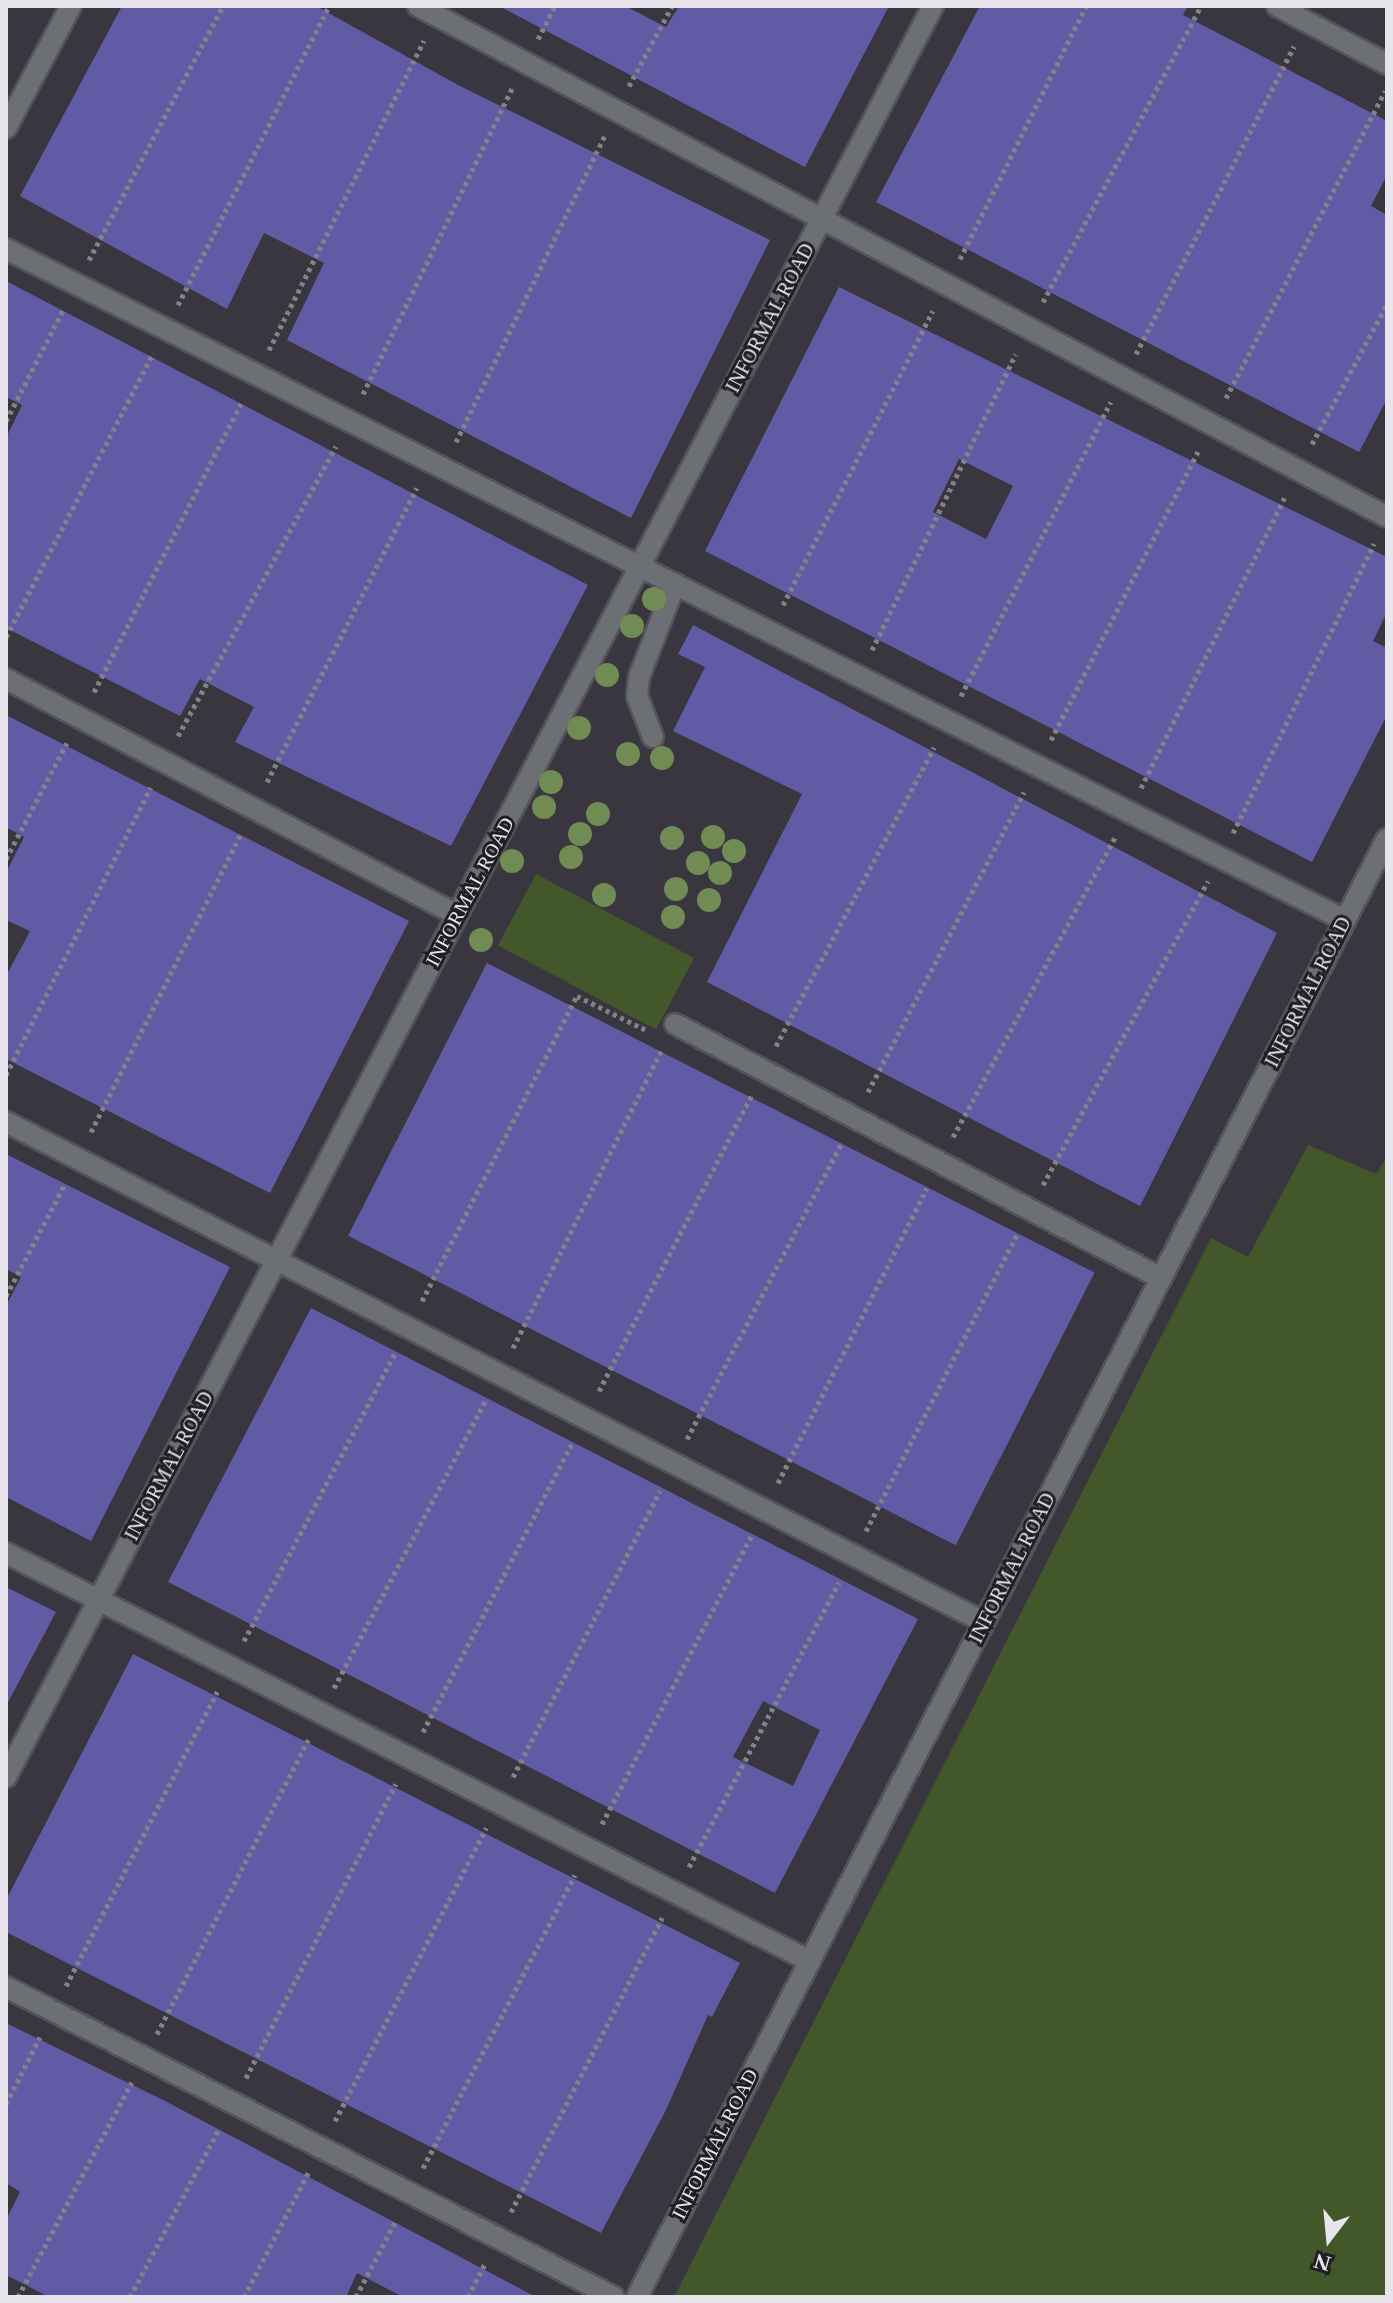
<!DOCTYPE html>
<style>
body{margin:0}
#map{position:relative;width:1393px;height:2303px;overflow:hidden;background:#39363f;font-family:"Times New Roman",serif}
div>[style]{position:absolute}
.green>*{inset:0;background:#42582a;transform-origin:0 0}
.building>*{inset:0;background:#615aa4;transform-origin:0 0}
.path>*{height:5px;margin-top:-2.5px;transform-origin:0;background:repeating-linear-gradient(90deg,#848189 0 4px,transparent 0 8px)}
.roads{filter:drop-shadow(2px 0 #55525b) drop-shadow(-2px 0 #55525b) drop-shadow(0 2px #55525b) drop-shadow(0 -2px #55525b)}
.lane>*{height:20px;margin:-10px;padding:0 10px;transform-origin:10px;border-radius:10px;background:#6c7074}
.street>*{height:20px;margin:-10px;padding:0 10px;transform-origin:10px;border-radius:10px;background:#6c7074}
.trees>*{width:24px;height:24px;margin:-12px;border-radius:50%;background:#718b55}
span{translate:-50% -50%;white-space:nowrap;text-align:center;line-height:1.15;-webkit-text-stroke:6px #1f1e22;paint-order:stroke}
.street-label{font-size:20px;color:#e8e6ec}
.frame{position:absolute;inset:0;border:8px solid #e8e6ec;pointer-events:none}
.north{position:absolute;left:1289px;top:2199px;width:80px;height:80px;-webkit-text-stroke:6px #1f1e22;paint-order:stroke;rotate:196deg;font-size:22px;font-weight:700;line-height:32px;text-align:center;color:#e8e6ec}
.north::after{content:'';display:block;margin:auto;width:28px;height:36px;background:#e8e6ec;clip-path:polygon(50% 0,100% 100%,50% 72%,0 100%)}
</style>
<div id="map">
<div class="green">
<div style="left:536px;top:874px;width:179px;height:81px;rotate:28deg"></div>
<div style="clip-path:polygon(1308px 1145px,1376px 1174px,1387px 1157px,1387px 2297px,674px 2297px,1211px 1238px,1248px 1257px)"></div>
</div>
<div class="building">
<div style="clip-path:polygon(122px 6px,316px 6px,458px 85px,770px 240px,631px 518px,287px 340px,324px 263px,264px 233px,227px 309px,20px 196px)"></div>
<div style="clip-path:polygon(499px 6px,625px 6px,666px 27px,679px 6px,889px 6px,805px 167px)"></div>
<div style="clip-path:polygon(980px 6px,1188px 6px,1183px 15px,1387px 121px,1387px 175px,1371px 206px,1387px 215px,1387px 399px,1359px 452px,876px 202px)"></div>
<div style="clip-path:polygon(6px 281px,588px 585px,451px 846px,235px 742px,254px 707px,200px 679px,180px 716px,6px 628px,6px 438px,22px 405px,6px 397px)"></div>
<div style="clip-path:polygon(evenodd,839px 287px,1387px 557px,1387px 612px,1373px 641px,1387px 648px,1387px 715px,1312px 862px,705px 551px,839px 287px,959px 459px,1013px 486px,986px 539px,933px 512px,959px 459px)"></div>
<div style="clip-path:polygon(693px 625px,1277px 933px,1140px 1206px,707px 982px,802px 794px,673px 731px,705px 667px,678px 654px)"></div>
<div style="clip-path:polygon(6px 715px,409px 921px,270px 1193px,6px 1059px,6px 976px,30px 931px,6px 920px,6px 873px,24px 837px,6px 827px)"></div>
<div style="left:487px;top:963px;width:682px;height:306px;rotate:27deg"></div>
<div style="clip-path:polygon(6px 1154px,230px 1267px,91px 1541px,6px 1497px,6px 1306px,21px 1277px,6px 1269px)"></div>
<div style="clip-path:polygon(evenodd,311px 1308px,918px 1619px,775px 1893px,168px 1582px,311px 1308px,763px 1701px,820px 1730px,793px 1786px,733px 1757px,763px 1701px)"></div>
<div style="clip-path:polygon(6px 1587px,56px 1612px,6px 1706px)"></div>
<div style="clip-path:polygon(133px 1654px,740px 1963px,712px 2017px,708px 2015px,666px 2110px,601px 2233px,6px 1932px,6px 1900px)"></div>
<div style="clip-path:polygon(6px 2023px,165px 2101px,536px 2297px,403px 2297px,357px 2273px,346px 2297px,49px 2297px,6px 2275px,6px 2220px,20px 2192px,6px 2183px)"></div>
</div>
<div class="path">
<div style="left:538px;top:39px;width:37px;rotate:-63deg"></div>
<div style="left:629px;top:86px;width:91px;rotate:-61.7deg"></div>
<div style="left:960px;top:259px;width:283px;rotate:-63.5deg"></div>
<div style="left:89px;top:260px;width:287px;rotate:-62.2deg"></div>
<div style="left:1043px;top:302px;width:336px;rotate:-61.9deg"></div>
<div style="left:178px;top:305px;width:335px;rotate:-63.2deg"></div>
<div style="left:269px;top:350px;width:346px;rotate:-63.4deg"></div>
<div style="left:1136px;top:354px;width:346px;rotate:-62.8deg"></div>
<div style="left:363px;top:394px;width:342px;rotate:-64deg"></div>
<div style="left:1226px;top:398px;width:346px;rotate:-62.6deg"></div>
<div style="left:6px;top:421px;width:127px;rotate:-62.8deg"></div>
<div style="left:456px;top:442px;width:341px;rotate:-64.1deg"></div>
<div style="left:1312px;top:444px;width:159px;rotate:-61.8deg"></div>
<div style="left:783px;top:605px;width:330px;rotate:-63deg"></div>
<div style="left:6px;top:637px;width:320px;rotate:-62.6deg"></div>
<div style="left:872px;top:650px;width:329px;rotate:-64.1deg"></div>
<div style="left:94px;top:692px;width:326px;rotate:-63deg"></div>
<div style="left:961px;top:696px;width:330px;rotate:-63deg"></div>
<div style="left:178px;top:736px;width:330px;rotate:-61.4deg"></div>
<div style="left:1051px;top:740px;width:326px;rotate:-63deg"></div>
<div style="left:267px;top:782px;width:330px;rotate:-63deg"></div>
<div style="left:1141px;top:788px;width:326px;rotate:-63.7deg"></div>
<div style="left:1233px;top:833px;width:322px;rotate:-64deg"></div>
<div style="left:6px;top:859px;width:131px;rotate:-62.3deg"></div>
<div style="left:776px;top:1046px;width:338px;rotate:-62.1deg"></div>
<div style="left:6px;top:1075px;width:322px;rotate:-63.3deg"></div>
<div style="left:868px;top:1092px;width:338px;rotate:-62.5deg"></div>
<div style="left:91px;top:1132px;width:334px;rotate:-63.3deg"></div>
<div style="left:953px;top:1137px;width:342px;rotate:-61.6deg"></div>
<div style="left:1043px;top:1185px;width:346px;rotate:-61.5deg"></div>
<div style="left:6px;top:1296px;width:127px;rotate:-62.2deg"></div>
<div style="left:422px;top:1301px;width:342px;rotate:-63.1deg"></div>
<div style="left:577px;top:996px;width:77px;rotate:26.2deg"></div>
<div style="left:513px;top:1348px;width:334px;rotate:-63.5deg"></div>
<div style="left:599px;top:1391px;width:334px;rotate:-62.7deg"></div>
<div style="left:687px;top:1439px;width:334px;rotate:-62.4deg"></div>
<div style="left:778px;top:1483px;width:330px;rotate:-63.2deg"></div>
<div style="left:866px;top:1531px;width:335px;rotate:-63deg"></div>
<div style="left:244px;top:1641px;width:327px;rotate:-62.3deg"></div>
<div style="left:334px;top:1688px;width:326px;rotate:-62.2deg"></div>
<div style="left:423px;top:1732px;width:325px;rotate:-62.7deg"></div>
<div style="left:513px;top:1777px;width:322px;rotate:-62.8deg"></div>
<div style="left:602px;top:1824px;width:326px;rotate:-62.6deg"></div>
<div style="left:689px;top:1867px;width:322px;rotate:-62.2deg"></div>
<div style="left:66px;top:1986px;width:331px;rotate:-62.8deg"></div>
<div style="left:157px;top:2034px;width:331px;rotate:-62.8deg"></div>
<div style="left:246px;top:2078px;width:330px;rotate:-63deg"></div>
<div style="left:6px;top:2104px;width:75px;rotate:-63.1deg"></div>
<div style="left:335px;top:2121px;width:330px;rotate:-62.7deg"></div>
<div style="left:423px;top:2168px;width:330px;rotate:-62.6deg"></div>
<div style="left:511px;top:2212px;width:331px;rotate:-62.8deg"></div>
<div style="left:18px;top:2297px;width:243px;rotate:-62.1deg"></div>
<div style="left:130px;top:2297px;width:190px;rotate:-62.1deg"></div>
<div style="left:244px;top:2297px;width:140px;rotate:-62.7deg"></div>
<div style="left:356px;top:2297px;width:87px;rotate:-62.5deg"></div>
<div style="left:468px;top:2297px;width:38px;rotate:-63deg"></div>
</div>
<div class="roads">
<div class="lane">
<div style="left:653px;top:737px;width:44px;rotate:-111.3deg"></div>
<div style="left:637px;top:696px;width:19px;rotate:-84deg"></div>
<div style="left:639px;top:677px;width:100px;rotate:-68.8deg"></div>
</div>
<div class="street">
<div style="left:418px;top:6px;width:1095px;rotate:27.8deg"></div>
<div style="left:1277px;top:6px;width:124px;rotate:27.8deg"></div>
<div style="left:6px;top:128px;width:138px;rotate:-62deg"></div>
<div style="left:6px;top:249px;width:1498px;rotate:26.62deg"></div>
<div style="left:6px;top:679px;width:509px;rotate:27.62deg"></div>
<div style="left:675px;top:1024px;width:548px;rotate:27.59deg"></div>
<div style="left:6px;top:1122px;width:1098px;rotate:27.08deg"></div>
<div style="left:6px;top:1553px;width:902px;rotate:26.91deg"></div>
<div style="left:6px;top:1777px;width:1999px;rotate:-62.37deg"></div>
<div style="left:6px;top:1987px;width:682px;rotate:27.02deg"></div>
<div style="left:637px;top:2297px;width:1640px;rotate:-62.78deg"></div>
</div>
</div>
<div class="trees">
<div style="left:654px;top:599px"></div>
<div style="left:632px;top:626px"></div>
<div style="left:607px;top:675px"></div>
<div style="left:579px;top:728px"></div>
<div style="left:628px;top:754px"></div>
<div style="left:662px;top:758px"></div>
<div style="left:551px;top:782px"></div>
<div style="left:544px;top:807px"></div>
<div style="left:598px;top:814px"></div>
<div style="left:580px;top:834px"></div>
<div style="left:713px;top:837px"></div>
<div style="left:672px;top:838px"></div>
<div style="left:734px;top:851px"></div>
<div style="left:571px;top:857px"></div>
<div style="left:512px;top:861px"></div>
<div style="left:698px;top:863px"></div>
<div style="left:720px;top:873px"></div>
<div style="left:676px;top:889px"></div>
<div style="left:604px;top:895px"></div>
<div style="left:709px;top:900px"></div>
<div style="left:673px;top:917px"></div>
<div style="left:481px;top:940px"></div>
</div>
<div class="street-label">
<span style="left:770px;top:318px;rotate:-62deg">INFORMAL ROAD</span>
<span style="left:470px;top:892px;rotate:-62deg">INFORMAL ROAD</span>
<span style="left:1308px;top:992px;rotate:-63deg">INFORMAL ROAD</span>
<span style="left:169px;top:1466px;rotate:-62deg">INFORMAL ROAD</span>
<span style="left:1012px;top:1568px;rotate:-63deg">INFORMAL ROAD</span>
<span style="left:715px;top:2144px;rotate:-63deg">INFORMAL ROAD</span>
</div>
<div class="frame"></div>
<div class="north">N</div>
</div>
